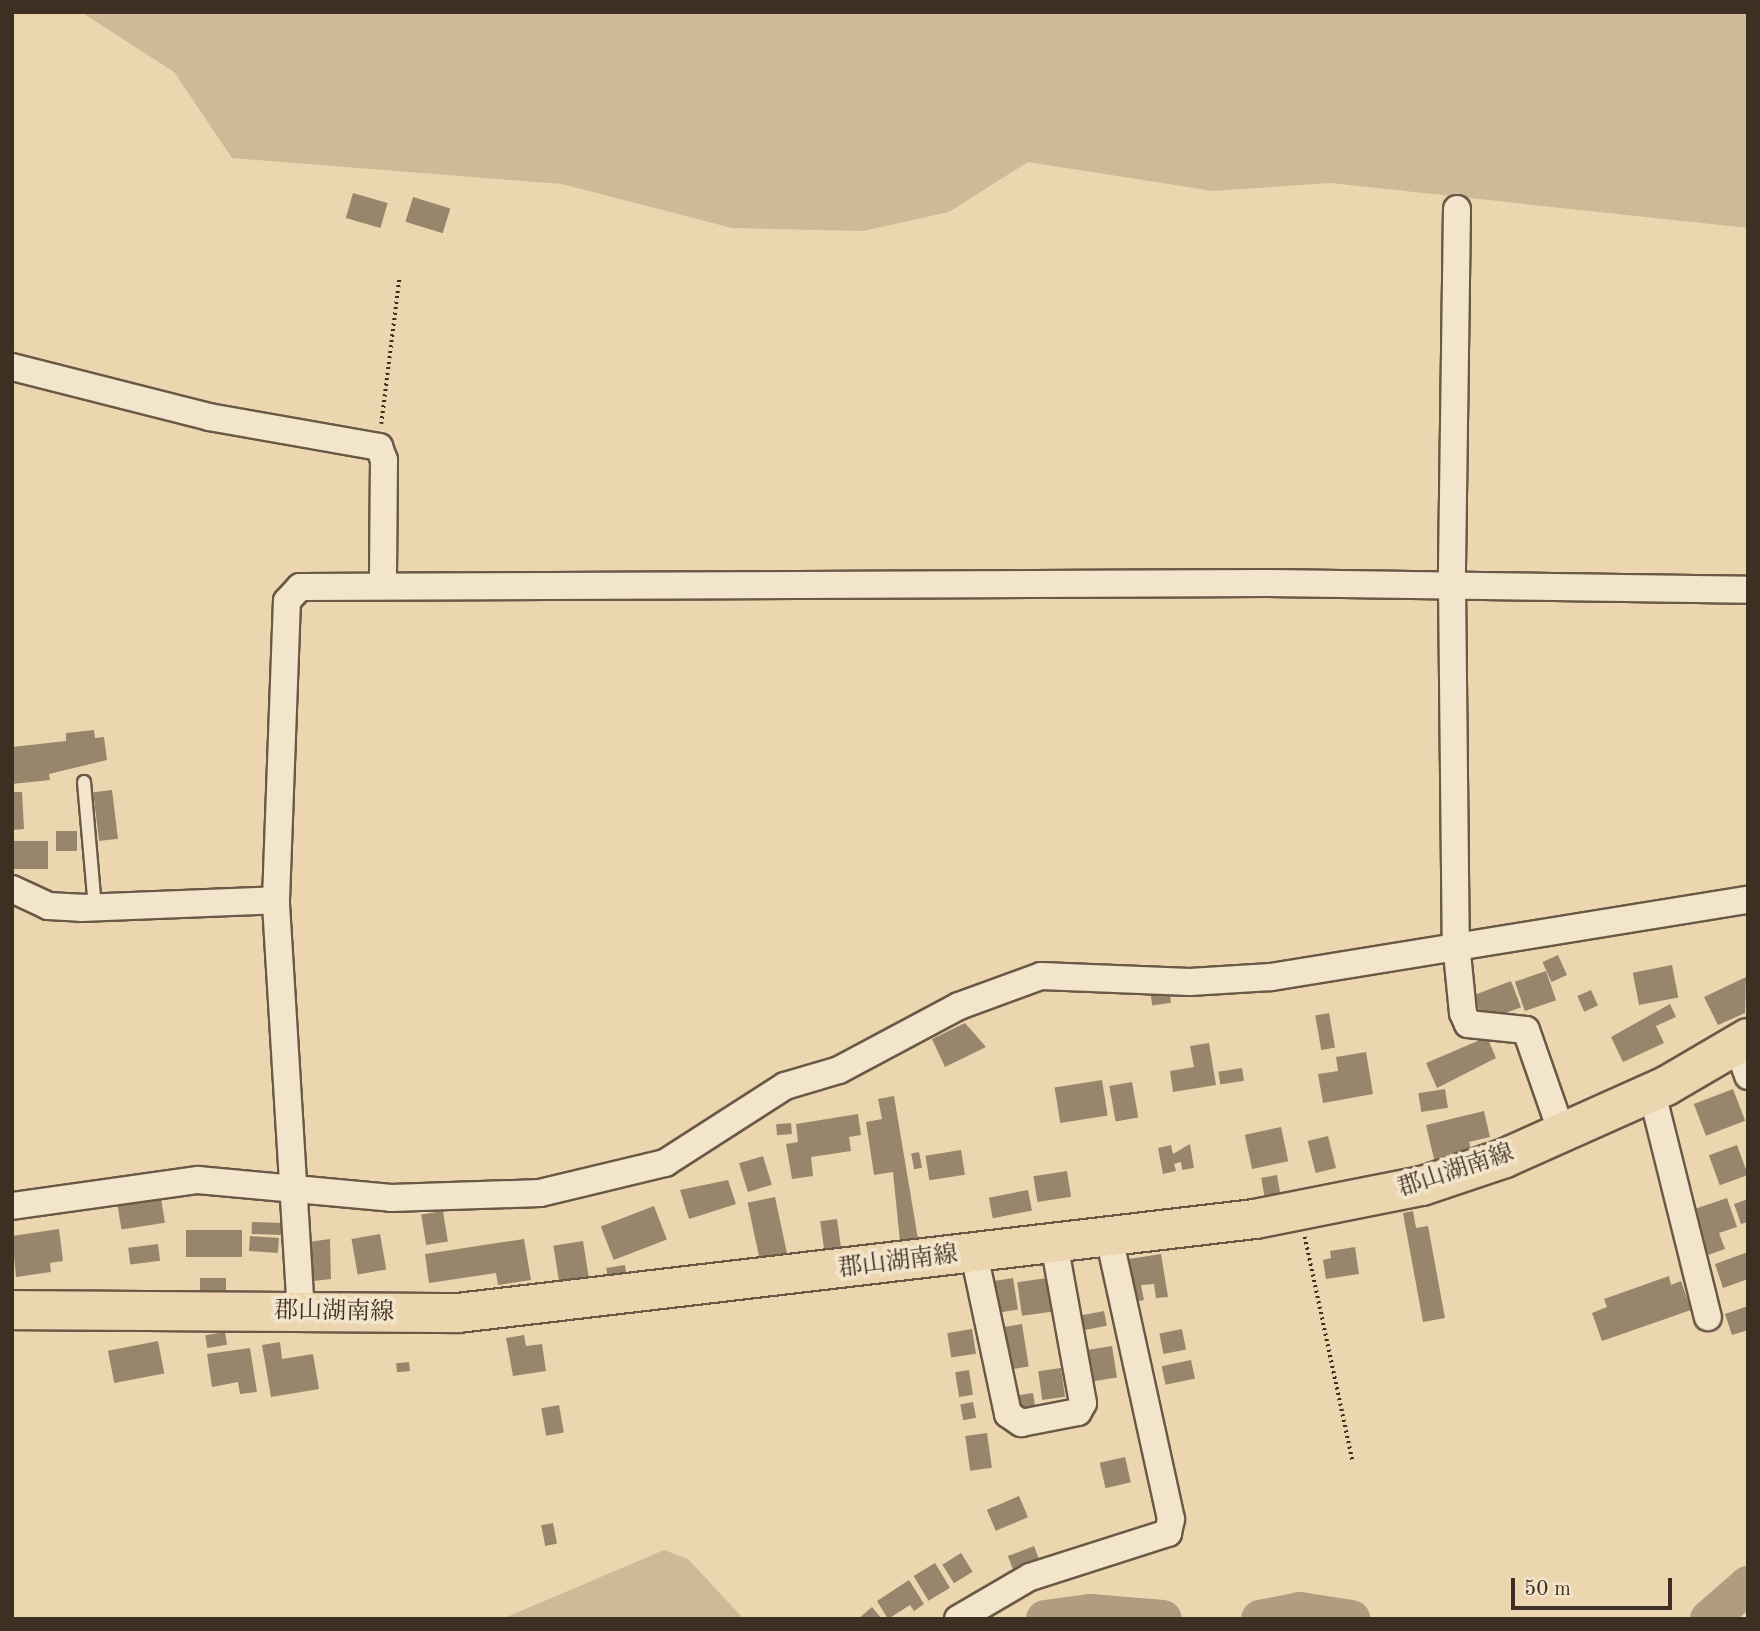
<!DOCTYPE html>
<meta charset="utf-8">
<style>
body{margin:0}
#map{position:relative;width:1760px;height:1631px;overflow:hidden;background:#ecd6b0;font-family:"Old Standard TT","Noto Serif JP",serif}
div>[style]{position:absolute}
.green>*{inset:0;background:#ceba98}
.river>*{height:38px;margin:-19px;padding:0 19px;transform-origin:19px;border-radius:19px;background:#b09d80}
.building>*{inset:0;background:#98866c;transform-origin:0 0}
.path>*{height:3.5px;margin-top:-1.75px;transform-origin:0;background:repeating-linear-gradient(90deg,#3d2f22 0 2px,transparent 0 5.5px)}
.roads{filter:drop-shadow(2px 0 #695946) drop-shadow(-2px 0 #695946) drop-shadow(0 2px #695946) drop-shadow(0 -2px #695946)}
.service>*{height:12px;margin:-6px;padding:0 6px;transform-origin:6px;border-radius:6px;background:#f3e4cc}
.minor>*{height:26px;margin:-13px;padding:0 13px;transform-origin:13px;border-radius:13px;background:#f3e4cc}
.primary>*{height:38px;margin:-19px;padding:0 19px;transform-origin:19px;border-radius:19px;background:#ecd6b0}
span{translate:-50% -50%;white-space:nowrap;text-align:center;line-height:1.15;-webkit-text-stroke:7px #f3e4cc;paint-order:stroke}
.street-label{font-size:24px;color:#3d2f22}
.frame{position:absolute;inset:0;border:14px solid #3d2f22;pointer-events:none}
.scale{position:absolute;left:1511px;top:1578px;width:161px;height:32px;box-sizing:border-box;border:4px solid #3d2f22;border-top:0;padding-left:9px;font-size:21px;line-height:24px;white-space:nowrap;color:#3d2f22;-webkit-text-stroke:5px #f3e4cc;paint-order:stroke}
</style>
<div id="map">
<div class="green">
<div style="clip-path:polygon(81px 12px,1748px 12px,1748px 228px,1330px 183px,1213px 191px,1028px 162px,949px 212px,863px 231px,732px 228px,562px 184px,232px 158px,174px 72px)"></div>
<div style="clip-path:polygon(664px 1550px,688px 1559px,744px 1619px,502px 1619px)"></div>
</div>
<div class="river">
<div style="left:1045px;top:1619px;width:45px;rotate:-7.6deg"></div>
<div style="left:1090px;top:1613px;width:73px;rotate:4.7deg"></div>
<div style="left:1260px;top:1619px;width:41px;rotate:-11.3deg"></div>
<div style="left:1300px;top:1611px;width:52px;rotate:8.9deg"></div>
<div style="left:1709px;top:1619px;width:52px;rotate:-41.1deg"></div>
</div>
<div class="building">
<div style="left:353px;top:193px;width:36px;height:26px;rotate:16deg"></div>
<div style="left:413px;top:197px;width:39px;height:26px;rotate:17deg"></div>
<div style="clip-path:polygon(94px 730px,95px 738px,104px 737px,107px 760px,49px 774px,50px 780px,12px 784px,12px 747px,66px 741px,66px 733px)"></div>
<div style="left:112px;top:790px;width:49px;height:19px;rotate:83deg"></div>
<div style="clip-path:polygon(12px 792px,22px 792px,24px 829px,12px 830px)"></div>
<div style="left:56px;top:831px;width:21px;height:20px"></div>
<div style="left:48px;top:841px;width:28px;height:35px;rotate:90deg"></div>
<div style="left:1558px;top:955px;width:22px;height:17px;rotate:66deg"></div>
<div style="left:1672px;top:965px;width:33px;height:40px;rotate:79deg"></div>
<div style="left:1546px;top:971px;width:31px;height:33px;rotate:71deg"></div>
<div style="clip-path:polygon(1746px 977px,1745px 1013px,1718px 1025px,1704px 997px)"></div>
<div style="left:1511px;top:981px;width:28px;height:40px;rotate:69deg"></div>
<div style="left:1169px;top:988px;width:15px;height:19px;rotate:82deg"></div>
<div style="left:1591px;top:990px;width:17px;height:15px;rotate:66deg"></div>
<div style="clip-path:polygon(1670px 1004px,1676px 1017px,1656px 1026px,1664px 1043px,1623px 1062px,1611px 1037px)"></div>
<div style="left:1329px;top:1013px;width:35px;height:14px;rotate:80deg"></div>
<div style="clip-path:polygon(965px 1023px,986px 1047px,945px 1067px,932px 1039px)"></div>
<div style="clip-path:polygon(1487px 1037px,1496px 1058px,1437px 1088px,1426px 1063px)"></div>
<div style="clip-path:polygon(1209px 1043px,1216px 1085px,1173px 1092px,1170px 1071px,1194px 1067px,1190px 1046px)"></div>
<div style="clip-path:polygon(1366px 1052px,1373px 1094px,1323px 1103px,1318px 1074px,1338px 1071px,1336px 1057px)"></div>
<div style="left:1242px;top:1068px;width:13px;height:24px;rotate:81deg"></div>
<div style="left:1102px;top:1080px;width:36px;height:48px;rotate:81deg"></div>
<div style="left:1132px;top:1082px;width:36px;height:23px;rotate:80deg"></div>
<div style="left:1445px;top:1089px;width:19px;height:27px;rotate:81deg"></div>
<div style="left:1733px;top:1089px;width:34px;height:42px;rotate:69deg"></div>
<div style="clip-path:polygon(894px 1096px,918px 1239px,900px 1242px,893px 1172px,874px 1175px,866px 1122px,882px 1119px,878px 1099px)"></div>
<div style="clip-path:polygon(1484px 1111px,1490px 1137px,1469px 1142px,1471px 1150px,1434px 1159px,1426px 1125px)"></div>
<div style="clip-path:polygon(858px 1114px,861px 1135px,849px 1137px,851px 1151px,811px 1157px,813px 1176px,792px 1179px,786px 1144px,798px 1142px,796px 1124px)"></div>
<div style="left:791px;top:1123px;width:11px;height:15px;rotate:85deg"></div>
<div style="left:1281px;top:1127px;width:35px;height:37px;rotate:78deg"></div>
<div style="left:1328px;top:1136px;width:33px;height:21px;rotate:76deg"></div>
<div style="clip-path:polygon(1190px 1144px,1194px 1168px,1182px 1170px,1181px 1162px,1174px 1164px,1176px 1171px,1163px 1174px,1158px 1148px,1171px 1145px,1173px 1154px)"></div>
<div style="left:1737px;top:1145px;width:32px;height:30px;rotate:70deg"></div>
<div style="left:961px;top:1150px;width:25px;height:36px;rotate:81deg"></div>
<div style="left:919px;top:1152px;width:16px;height:8px;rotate:79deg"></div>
<div style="left:763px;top:1156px;width:30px;height:25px;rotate:73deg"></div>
<div style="left:1067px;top:1171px;width:26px;height:34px;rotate:81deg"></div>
<div style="left:1277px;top:1175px;width:23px;height:16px;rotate:80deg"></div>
<div style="clip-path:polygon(728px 1180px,736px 1204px,689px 1219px,680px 1190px)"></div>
<div style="left:1028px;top:1190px;width:21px;height:40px;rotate:79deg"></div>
<div style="left:775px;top:1197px;width:57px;height:28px;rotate:78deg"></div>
<div style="left:161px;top:1198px;width:25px;height:44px;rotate:81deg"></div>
<div style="clip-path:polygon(1727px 1198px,1737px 1227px,1719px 1233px,1725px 1249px,1705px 1256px,1689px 1211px)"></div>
<div style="clip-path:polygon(1748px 1199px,1748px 1222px,1741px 1224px,1734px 1204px)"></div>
<div style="left:654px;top:1206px;width:36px;height:57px;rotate:69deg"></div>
<div style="left:443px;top:1211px;width:31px;height:22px;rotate:81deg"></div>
<div style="clip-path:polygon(1413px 1211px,1416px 1228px,1428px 1226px,1445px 1318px,1423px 1322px,1403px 1213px)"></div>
<div style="left:837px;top:1219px;width:34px;height:17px;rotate:82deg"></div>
<div style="left:252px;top:1222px;width:30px;height:12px;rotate:2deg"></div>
<div style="clip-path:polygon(59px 1229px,63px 1261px,50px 1263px,51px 1272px,16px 1277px,12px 1236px)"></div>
<div style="left:186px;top:1230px;width:56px;height:27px"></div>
<div style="left:380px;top:1234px;width:36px;height:29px;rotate:80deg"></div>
<div style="left:250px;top:1236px;width:29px;height:15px;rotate:4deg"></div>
<div style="clip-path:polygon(330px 1239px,331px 1279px,314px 1281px,301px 1243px)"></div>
<div style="clip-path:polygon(524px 1239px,531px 1280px,498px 1285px,496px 1273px,429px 1283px,425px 1254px)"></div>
<div style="left:583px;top:1241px;width:39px;height:30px;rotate:81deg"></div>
<div style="left:158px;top:1244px;width:17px;height:30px;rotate:83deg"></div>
<div style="clip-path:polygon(1355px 1247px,1359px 1274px,1326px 1279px,1323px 1260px,1331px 1258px,1330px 1251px)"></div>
<div style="clip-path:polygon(1748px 1252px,1748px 1279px,1723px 1288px,1715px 1264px)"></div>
<div style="clip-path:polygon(1161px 1254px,1168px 1297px,1156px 1298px,1154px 1284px,1141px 1285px,1144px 1300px,1128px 1303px,1122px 1260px)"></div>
<div style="left:625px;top:1265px;width:18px;height:19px;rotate:81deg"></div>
<div style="clip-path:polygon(1669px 1276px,1671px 1285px,1681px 1281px,1691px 1310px,1602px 1341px,1592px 1313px,1607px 1307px,1604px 1299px)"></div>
<div style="left:200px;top:1278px;width:26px;height:15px"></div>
<div style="left:1013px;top:1278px;width:32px;height:29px;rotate:81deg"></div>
<div style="left:1047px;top:1278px;width:34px;height:30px;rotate:82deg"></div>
<div style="clip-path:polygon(1748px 1306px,1748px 1330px,1732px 1335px,1725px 1314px)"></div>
<div style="left:1104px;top:1311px;width:15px;height:25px;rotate:79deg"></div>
<div style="left:1022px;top:1324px;width:43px;height:25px;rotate:81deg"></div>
<div style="left:972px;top:1329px;width:25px;height:25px;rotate:81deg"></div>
<div style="left:1182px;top:1329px;width:21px;height:23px;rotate:79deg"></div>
<div style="left:225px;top:1332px;width:13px;height:20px;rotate:81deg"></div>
<div style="clip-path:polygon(524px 1335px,526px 1346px,542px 1344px,546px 1371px,513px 1376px,506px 1338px)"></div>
<div style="left:158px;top:1341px;width:33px;height:51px;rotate:79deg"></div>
<div style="clip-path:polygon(280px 1342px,282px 1359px,313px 1354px,319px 1389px,271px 1397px,262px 1345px)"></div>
<div style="left:1112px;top:1346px;width:32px;height:24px;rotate:81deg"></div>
<div style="clip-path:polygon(250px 1348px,257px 1392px,240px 1394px,238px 1382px,212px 1387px,207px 1354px)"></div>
<div style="left:1191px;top:1360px;width:19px;height:30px;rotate:78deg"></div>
<div style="left:409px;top:1362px;width:9px;height:13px;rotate:84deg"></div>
<div style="left:1061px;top:1368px;width:29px;height:23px;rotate:82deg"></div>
<div style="left:969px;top:1370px;width:25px;height:14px;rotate:81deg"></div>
<div style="left:1033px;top:1393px;width:19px;height:15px;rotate:81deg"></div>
<div style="left:973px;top:1402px;width:16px;height:13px;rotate:79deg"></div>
<div style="left:559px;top:1405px;width:28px;height:18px;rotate:80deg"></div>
<div style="left:987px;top:1433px;width:35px;height:22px;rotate:82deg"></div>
<div style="left:1125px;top:1457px;width:26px;height:26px;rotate:77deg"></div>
<div style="left:1019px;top:1496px;width:23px;height:35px;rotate:67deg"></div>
<div style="left:553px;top:1523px;width:21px;height:12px;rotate:79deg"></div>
<div style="left:1034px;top:1546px;width:17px;height:28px;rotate:69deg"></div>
<div style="left:961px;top:1553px;width:22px;height:22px;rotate:58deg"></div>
<div style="left:935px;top:1563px;width:29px;height:25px;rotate:59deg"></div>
<div style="clip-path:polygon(909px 1580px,924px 1604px,914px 1611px,910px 1605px,888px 1619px,877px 1601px)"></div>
<div style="clip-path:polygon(872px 1607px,882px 1619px,858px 1619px)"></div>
</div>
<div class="path">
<div style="left:381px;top:424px;width:146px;rotate:-82.9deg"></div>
<div style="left:1305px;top:1237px;width:230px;rotate:78deg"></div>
</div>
<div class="roads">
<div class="service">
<div style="left:84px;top:782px;width:125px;rotate:85deg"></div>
</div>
<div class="minor">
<div style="left:1457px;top:209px;width:375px;rotate:90.8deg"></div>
<div style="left:1452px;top:584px;width:359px;rotate:89.4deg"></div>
<div style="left:1456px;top:943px;width:70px;rotate:84.3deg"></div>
<div style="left:1463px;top:1013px;width:12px;rotate:66deg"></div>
<div style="left:1468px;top:1024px;width:58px;rotate:5.9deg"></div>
<div style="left:1526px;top:1030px;width:112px;rotate:70.8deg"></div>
<div style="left:12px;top:367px;width:203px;rotate:14.2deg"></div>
<div style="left:209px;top:417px;width:173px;rotate:10deg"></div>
<div style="left:379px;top:447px;width:14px;rotate:69deg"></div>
<div style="left:384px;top:460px;width:125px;rotate:90.5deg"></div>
<div style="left:12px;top:889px;width:40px;rotate:25deg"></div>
<div style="left:48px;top:906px;width:33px;rotate:3deg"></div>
<div style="left:81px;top:908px;width:195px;rotate:-2.3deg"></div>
<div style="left:1737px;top:1045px;width:33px;rotate:70deg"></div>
<div style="left:1652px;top:1093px;width:231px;rotate:76deg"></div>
<div style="left:12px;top:1206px;width:188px;rotate:-8deg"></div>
<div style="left:198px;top:1180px;width:194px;rotate:5.3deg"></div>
<div style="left:391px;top:1198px;width:149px;rotate:-1.9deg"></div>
<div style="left:540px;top:1193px;width:129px;rotate:-13.5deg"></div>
<div style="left:665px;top:1163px;width:143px;rotate:-32.7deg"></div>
<div style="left:785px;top:1086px;width:56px;rotate:-16.5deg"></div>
<div style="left:839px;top:1070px;width:136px;rotate:-28.1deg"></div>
<div style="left:959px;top:1006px;width:87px;rotate:-20.1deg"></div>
<div style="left:1041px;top:976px;width:149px;rotate:2.3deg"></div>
<div style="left:1190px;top:982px;width:81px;rotate:-3.5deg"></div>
<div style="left:1271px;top:977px;width:483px;rotate:-9.2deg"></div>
<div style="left:974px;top:1254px;width:164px;rotate:78deg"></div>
<div style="left:1008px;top:1414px;width:16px;rotate:35deg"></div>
<div style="left:1021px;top:1423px;width:58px;rotate:-10.9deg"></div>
<div style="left:1078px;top:1412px;width:10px;rotate:-61deg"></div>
<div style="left:1083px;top:1403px;width:162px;rotate:-100.3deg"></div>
<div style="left:301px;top:1313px;width:414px;rotate:-93.5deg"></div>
<div style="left:276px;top:900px;width:299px;rotate:-87.9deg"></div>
<div style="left:287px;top:601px;width:19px;rotate:-47deg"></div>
<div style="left:300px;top:587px;width:967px;rotate:-0.24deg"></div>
<div style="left:1267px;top:583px;width:481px;rotate:0.8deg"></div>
<div style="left:958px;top:1619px;width:83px;rotate:-30.3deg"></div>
<div style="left:1030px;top:1577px;width:145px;rotate:-17.7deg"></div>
<div style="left:1168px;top:1533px;width:14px;rotate:-78deg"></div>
<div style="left:1171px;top:1519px;width:289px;rotate:-102.4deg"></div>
</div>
<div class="primary">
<div style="left:12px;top:1310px;width:446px;rotate:0.4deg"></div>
<div style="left:458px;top:1313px;width:803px;rotate:-6.73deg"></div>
<div style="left:1255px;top:1219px;width:170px;rotate:-11.2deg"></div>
<div style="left:1422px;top:1186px;width:88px;rotate:-18.6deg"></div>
<div style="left:1505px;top:1158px;width:176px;rotate:-24.1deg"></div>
<div style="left:1666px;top:1086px;width:95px;rotate:-30.3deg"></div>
</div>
</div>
<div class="street-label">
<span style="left:1456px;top:1172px;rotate:-18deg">郡山湖南線</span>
<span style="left:898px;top:1263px;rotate:-7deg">郡山湖南線</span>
<span style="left:334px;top:1313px;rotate:1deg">郡山湖南線</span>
</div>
<div class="frame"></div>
<div class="scale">50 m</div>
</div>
